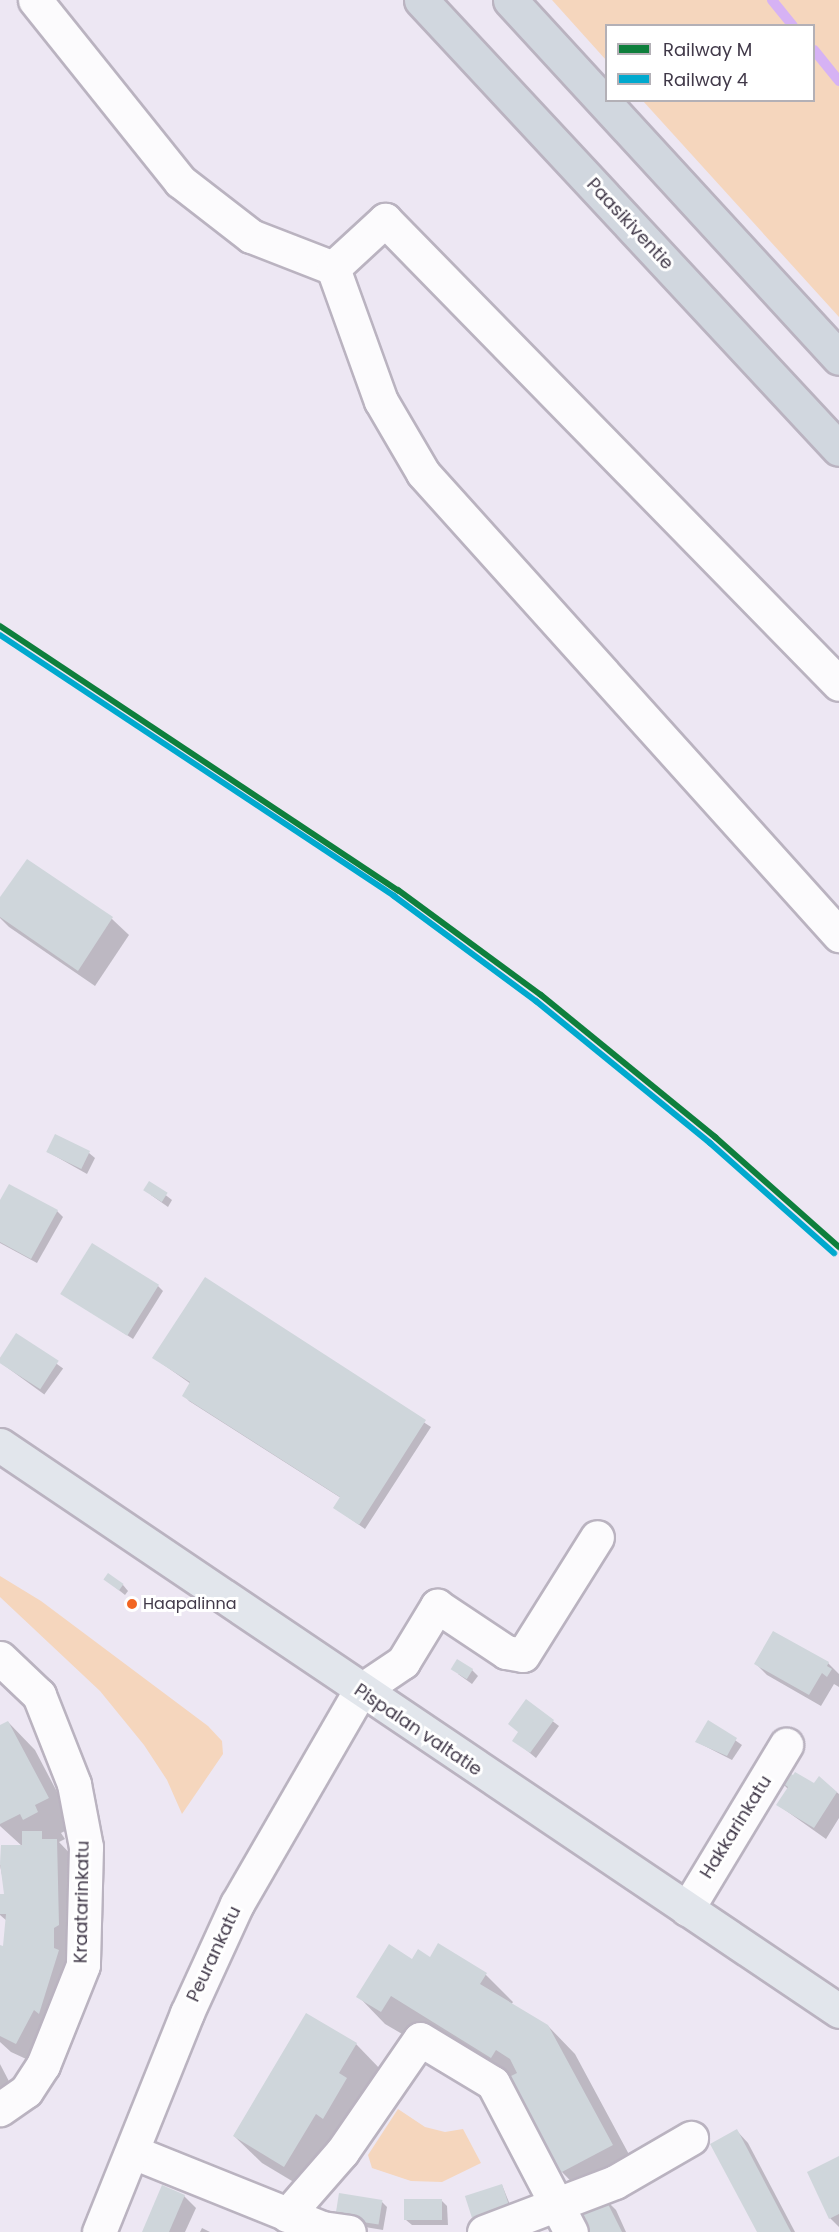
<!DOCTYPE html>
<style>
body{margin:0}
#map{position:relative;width:839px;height:2232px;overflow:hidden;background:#ede7f3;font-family:Poppins,sans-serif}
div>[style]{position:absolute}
.green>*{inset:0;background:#f5d6bd}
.shadow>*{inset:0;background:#0003;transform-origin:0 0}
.stream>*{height:10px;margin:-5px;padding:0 5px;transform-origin:5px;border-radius:5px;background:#d6b2f4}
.building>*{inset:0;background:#cfd6db;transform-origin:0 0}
.roads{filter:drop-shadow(2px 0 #bab3c0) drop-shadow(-2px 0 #bab3c0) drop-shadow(0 2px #bab3c0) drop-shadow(0 -2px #bab3c0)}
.minor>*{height:33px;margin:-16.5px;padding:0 16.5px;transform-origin:16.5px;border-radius:16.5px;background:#fcfbfd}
.major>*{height:33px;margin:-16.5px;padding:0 16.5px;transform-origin:16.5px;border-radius:16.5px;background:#e2e6ec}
.highway>*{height:33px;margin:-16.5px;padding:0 16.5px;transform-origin:16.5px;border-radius:16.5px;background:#d1d7df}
.rail-1>*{height:6px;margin:-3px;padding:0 3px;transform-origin:3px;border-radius:3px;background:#0e7f3c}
.rail-2>*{height:6px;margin:-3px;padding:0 3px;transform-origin:3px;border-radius:3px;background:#00a9ce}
.dots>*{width:16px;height:16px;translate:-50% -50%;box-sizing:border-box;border:3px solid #fff;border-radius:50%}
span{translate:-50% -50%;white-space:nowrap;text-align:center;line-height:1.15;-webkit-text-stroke:6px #fff;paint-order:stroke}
.bus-label{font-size:16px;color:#413949}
.left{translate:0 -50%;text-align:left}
.street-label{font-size:18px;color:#413949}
.legend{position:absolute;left:605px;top:24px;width:210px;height:78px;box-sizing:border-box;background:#fff;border:2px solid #b3b0b6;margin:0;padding:8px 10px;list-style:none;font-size:18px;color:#413949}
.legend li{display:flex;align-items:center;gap:12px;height:30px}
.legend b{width:30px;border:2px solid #b3b0b6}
</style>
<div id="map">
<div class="green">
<div style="clip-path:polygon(552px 0,839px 0,839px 317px,643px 101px,814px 100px,814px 26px,606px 26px,606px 60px)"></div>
<div style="clip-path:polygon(0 1576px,41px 1601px,208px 1726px,222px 1741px,223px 1754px,182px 1814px,167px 1780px,144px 1745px,100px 1691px,0 1597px)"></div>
<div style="clip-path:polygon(398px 2109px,425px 2127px,445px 2132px,463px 2129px,481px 2163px,442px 2182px,411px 2181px,372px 2168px,368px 2155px)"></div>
</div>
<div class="shadow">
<div style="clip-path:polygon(0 900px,112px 919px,129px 935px,95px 986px,9px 927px,0 918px)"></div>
<div style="clip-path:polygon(48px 1152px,89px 1153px,95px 1158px,87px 1174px)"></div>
<div style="clip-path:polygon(150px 1183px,172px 1200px,168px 1207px,151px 1195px)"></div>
<div style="clip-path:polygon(0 1203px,57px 1211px,63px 1217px,37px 1263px,0 1243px)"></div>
<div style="clip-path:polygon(205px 1279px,431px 1427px,365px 1529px,335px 1508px,341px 1498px,189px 1401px,184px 1395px,191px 1384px,154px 1358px)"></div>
<div style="clip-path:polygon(158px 1286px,163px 1291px,133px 1339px,63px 1293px)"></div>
<div style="left:17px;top:1335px;width:57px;height:32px;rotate:36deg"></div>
<div style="clip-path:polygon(105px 1579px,123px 1585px,128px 1591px,125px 1595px)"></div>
<div style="clip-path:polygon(828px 1663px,839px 1674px,839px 1687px,834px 1684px,821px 1706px,767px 1675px,756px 1664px)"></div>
<div style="clip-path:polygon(472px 1670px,478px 1676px,472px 1684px,458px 1674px)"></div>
<div style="clip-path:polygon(526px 1701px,559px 1726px,536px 1758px,514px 1740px,520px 1733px)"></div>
<div style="clip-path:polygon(8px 1722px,35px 1750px,75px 1826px,61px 1833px,65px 1839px,59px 1842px,78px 1862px,80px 1946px,37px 2064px,11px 2052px,0 2042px,0 1947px,4px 1948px,7px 1921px,0 1915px,0 1895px,6px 1895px,0 1865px,22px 1846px,0 1826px,0 1726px)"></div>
<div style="clip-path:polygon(709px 1722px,742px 1745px,732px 1760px,697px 1742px)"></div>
<div style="clip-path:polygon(819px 1778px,839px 1794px,839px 1818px,826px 1839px,778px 1805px,788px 1789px,780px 1781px,814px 1785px)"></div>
<div style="clip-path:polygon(430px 1959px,486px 1975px,513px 2002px,511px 2005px,548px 2026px,575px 2054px,639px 2173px,589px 2200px,562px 2172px,513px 2081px,419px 2022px,409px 2038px,385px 2024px,358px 1996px,412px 1961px)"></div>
<div style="clip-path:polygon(306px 2015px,356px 2044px,383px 2072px,312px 2193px,262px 2163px,234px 2136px)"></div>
<div style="clip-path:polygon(0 2064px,13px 2089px,0 2102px)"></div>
<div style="clip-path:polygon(737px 2131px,748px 2143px,795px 2232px,758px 2232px)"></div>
<div style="clip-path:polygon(839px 2157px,839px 2227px,830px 2218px,809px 2173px)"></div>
<div style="clip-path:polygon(502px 2185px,513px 2212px,478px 2222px,472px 2216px)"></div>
<div style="clip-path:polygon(184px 2196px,196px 2208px,185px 2232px,144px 2232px)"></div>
<div style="clip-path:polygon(604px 2198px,616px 2210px,626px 2232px,586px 2232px)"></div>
<div style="clip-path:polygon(442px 2201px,447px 2206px,448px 2225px,412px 2225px,406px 2220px)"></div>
<div style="clip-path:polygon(382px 2202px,387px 2207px,383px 2230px,341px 2223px)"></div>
<div style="clip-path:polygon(202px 2228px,210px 2232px,200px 2232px)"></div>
</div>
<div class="stream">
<div style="left:772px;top:0;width:33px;rotate:51deg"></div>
<div style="left:814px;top:50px;width:40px;rotate:51deg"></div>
</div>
<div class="building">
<div style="clip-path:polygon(27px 859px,113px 917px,78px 971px,0 917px,0 897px)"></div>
<div style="left:55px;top:1134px;width:39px;height:20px;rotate:26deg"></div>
<div style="left:149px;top:1181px;width:22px;height:11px;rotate:32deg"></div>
<div style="clip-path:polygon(9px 1184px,58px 1210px,31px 1259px,0 1242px,0 1200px)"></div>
<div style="left:92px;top:1243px;width:79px;height:60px;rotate:32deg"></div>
<div style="clip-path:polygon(205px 1277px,426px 1420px,359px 1525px,333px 1508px,340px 1497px,182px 1396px,190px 1382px,152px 1358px)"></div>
<div style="left:16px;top:1333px;width:51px;height:34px;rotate:33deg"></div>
<div style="left:108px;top:1573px;width:19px;height:8px;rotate:35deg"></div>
<div style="clip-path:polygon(773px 1631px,829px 1662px,827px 1666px,832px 1669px,827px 1677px,822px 1673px,809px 1695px,754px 1664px)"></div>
<div style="left:457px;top:1659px;width:19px;height:12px;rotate:32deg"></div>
<div style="clip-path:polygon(526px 1699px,554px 1720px,530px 1753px,512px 1741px,518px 1732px,508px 1724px)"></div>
<div style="clip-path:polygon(708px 1720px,737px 1738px,727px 1756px,695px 1742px)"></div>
<div style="clip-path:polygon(8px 1721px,49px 1798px,35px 1805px,38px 1812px,23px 1820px,20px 1814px,0 1824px,0 1725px)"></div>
<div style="clip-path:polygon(785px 1771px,793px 1775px,795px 1772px,814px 1783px,819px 1776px,837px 1792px,814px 1828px,776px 1805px,788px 1787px,779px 1781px)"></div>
<div style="clip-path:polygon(22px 1831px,42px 1831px,42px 1839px,57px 1839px,59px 1925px,54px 1928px,54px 1948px,59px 1950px,39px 2014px,34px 2010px,16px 2044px,0 2036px,0 1945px,3px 1946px,6px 1914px,0 1914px,0 1894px,4px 1894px,0 1863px,1px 1845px,22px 1845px)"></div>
<div style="clip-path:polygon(438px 1943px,487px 1973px,480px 1984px,548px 2025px,613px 2145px,560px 2173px,509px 2077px,517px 2073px,510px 2059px,496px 2050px,491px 2058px,391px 1996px,381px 2012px,356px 1997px,389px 1944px,412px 1959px,418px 1949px,430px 1957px)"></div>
<div style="clip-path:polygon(306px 2013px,357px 2043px,339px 2073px,347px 2078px,323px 2119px,316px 2114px,284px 2167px,233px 2136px)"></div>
<div style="clip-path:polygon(737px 2129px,791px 2232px,757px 2232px,710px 2144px)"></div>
<div style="clip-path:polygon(839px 2156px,839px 2214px,829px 2219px,807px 2172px)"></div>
<div style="left:502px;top:2184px;width:23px;height:39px;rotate:72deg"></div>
<div style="clip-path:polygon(162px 2185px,185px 2195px,169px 2232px,142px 2232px)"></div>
<div style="left:339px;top:2193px;width:44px;height:25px;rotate:9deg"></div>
<div style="clip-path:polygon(604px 2196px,622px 2232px,584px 2232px,574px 2211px)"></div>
<div style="left:404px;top:2199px;width:38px;height:21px"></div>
</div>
<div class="roads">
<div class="minor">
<div style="left:35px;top:0;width:232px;rotate:51.3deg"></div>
<div style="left:180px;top:181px;width:90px;rotate:37.8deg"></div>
<div style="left:251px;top:236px;width:88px;rotate:21.3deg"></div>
<div style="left:333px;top:268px;width:141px;rotate:70.2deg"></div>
<div style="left:381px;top:401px;width:83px;rotate:59.7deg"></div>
<div style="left:423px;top:473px;width:622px;rotate:48deg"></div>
<div style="left:333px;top:268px;width:71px;rotate:-42.7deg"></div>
<div style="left:385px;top:220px;width:649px;rotate:45.62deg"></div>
<div style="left:0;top:1658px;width:54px;rotate:43.5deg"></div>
<div style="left:39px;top:1695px;width:96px;rotate:68.5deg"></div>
<div style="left:74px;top:1784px;width:64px;rotate:79.2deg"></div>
<div style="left:86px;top:1847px;width:118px;rotate:91.5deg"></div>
<div style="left:83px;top:1965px;width:108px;rotate:111.8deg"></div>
<div style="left:43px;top:2065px;width:31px;rotate:123deg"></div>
<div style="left:26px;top:2091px;width:32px;rotate:145deg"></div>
<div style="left:687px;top:1909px;width:192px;rotate:-58.9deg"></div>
<div style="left:133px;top:2152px;width:204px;rotate:21.9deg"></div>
<div style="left:322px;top:2228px;width:27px;rotate:8deg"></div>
<div style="left:287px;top:2215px;width:84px;rotate:-48.9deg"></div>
<div style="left:342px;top:2152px;width:137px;rotate:-55.4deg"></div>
<div style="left:420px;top:2039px;width:85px;rotate:31.1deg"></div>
<div style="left:493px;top:2083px;width:168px;rotate:62.4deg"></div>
<div style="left:99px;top:2232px;width:236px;rotate:-68.1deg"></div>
<div style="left:187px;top:2013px;width:120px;rotate:-65.4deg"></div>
<div style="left:237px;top:1904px;width:246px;rotate:-60deg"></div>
<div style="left:360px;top:1691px;width:52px;rotate:-34deg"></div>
<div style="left:403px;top:1662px;width:66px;rotate:-58.7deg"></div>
<div style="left:437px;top:1606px;width:83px;rotate:33.7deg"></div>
<div style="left:506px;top:1652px;width:17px;rotate:10deg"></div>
<div style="left:523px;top:1655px;width:139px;rotate:-57.9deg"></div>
<div style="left:484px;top:2232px;width:140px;rotate:-20.9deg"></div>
<div style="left:615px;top:2182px;width:88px;rotate:-30.1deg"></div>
</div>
<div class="major">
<div style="left:0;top:1445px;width:1012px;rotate:34deg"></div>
</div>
<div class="highway">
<div style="left:421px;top:0;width:613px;rotate:47.05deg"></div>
<div style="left:510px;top:0;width:486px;rotate:47.4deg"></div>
</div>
</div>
<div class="rail-1">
<div style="left:0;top:626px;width:478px;rotate:33.6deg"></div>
<div style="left:398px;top:890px;width:177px;rotate:36.3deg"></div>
<div style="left:541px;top:995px;width:225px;rotate:39.2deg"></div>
<div style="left:715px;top:1137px;width:166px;rotate:41.6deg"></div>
</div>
<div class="rail-2">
<div style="left:0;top:635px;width:473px;rotate:33.5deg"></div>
<div style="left:394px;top:896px;width:177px;rotate:36.5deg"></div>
<div style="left:536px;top:1001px;width:225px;rotate:39.2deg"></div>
<div style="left:710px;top:1143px;width:166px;rotate:41.6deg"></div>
</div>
<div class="dots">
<div style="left:132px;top:1604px;background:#f26522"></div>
</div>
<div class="bus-label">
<span class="left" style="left:143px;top:1604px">Haapalinna</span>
</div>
<div class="street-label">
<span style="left:630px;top:224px;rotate:47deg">Paasikiventie</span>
<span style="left:418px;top:1730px;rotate:34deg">Pispalan valtatie</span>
<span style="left:736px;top:1827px;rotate:-58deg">Hakkarinkatu</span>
<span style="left:82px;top:1902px;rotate:-89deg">Kraatarinkatu</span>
<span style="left:214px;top:1954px;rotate:-65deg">Peurankatu</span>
</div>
<ul class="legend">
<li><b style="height:8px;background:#0e7f3c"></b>Railway M</li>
<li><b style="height:8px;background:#00a9ce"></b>Railway 4</li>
</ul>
</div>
